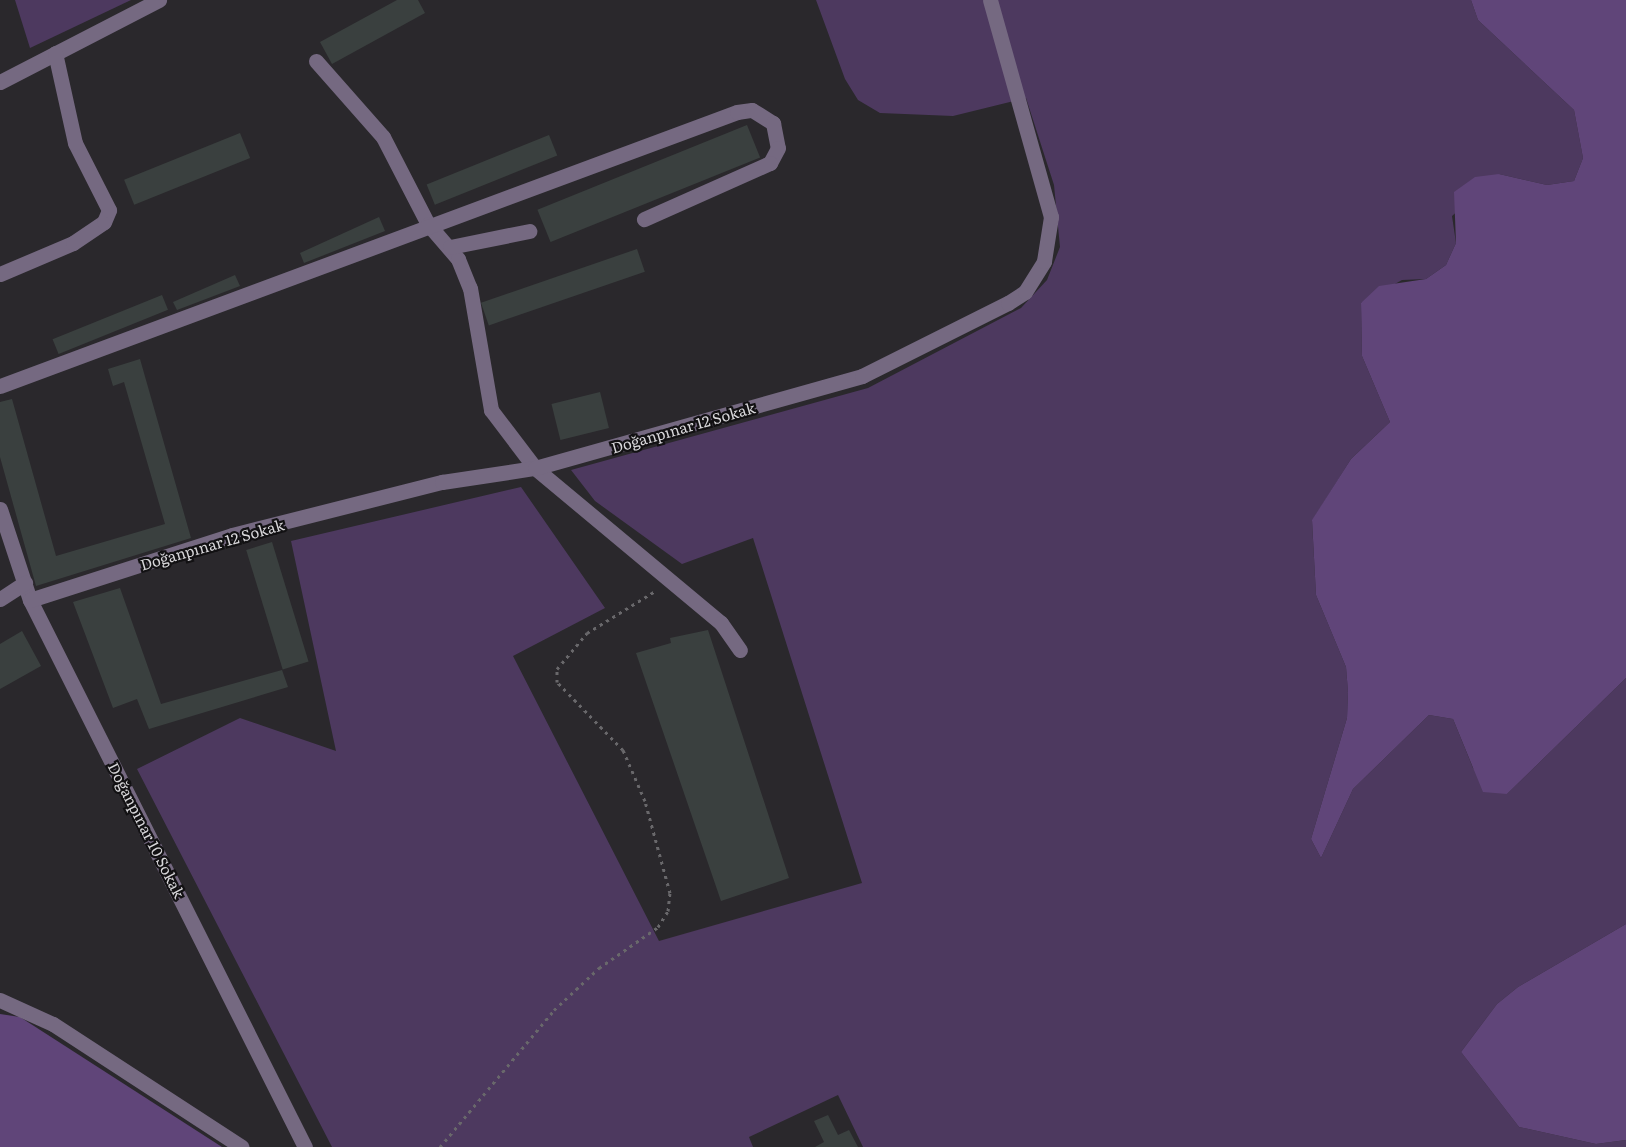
<!DOCTYPE html>
<meta charset="utf-8">
<style>
body{margin:0}
#map{position:relative;width:1626px;height:1147px;overflow:hidden;background:#2a282c;font-family:Literata,serif}
div>[style]{position:absolute}
.green>*{inset:0;background:#4d395f}
.forest>*{inset:0;background:#604579}
.building>*{inset:0;background:#3a403f;transform-origin:0 0}
.path>*{height:3px;margin-top:-1.5px;transform-origin:0;background:repeating-linear-gradient(90deg,#69686b 0 3px,transparent 0 7.5px)}
.minor>*{height:15px;margin:-7.5px;padding:0 7.5px;transform-origin:7.5px;border-radius:7.5px;background:#756981}
span{translate:-50% -50%;white-space:nowrap;text-align:center;line-height:1.15;-webkit-text-stroke:4.5px #121113;paint-order:stroke}
.street-label{font-size:15px;color:#d7d6d9}
</style>
<div id="map">
<div class="green">
<div style="clip-path:polygon(15px 0,131px 0,30px 48px)"></div>
<div style="clip-path:polygon(816px 0,1471px 0,1478px 20px,1574px 110px,1583px 158px,1574px 181px,1547px 185px,1499px 174px,1452px 216px,1456px 243px,1446px 265px,1426px 279px,1402px 280px,1361px 303px,1362px 356px,1390px 422px,1351px 459px,1312px 521px,1316px 595px,1346px 667px,1348px 692px,1347px 718px,1311px 839px,1321px 858px,1353px 789px,1429px 715px,1453px 719px,1473px 768px,1507px 794px,1626px 678px,1626px 924px,1518px 987px,1497px 1004px,1461px 1052px,1519px 1127px,1596px 1144px,1626px 1140px,1626px 1147px,863px 1147px,838px 1095px,749px 1137px,753px 1147px,332px 1147px,137px 769px,240px 718px,336px 751px,291px 541px,521px 487px,605px 608px,513px 656px,659px 941px,862px 883px,753px 538px,682px 564px,595px 501px,571px 470px,868px 388px,1021px 308px,1047px 280px,1060px 247px,1054px 185px,1026px 98px,953px 116px,880px 113px,858px 100px,845px 79px)"></div>
</div>
<div class="forest">
<div style="clip-path:polygon(1471px 0,1626px 0,1626px 678px,1507px 794px,1483px 792px,1453px 719px,1429px 715px,1353px 789px,1321px 858px,1311px 839px,1347px 718px,1348px 692px,1346px 667px,1316px 595px,1312px 520px,1351px 459px,1390px 422px,1362px 356px,1361px 303px,1379px 286px,1426px 279px,1446px 265px,1456px 243px,1454px 192px,1475px 177px,1499px 174px,1547px 185px,1574px 181px,1583px 158px,1574px 110px,1478px 20px)"></div>
<div style="clip-path:polygon(1626px 924px,1626px 1140px,1596px 1144px,1519px 1127px,1461px 1052px,1497px 1004px,1518px 987px)"></div>
<div style="clip-path:polygon(0 1014px,20px 1017px,222px 1147px,0 1147px)"></div>
</div>
<div class="building">
<div style="clip-path:polygon(397px 0,418px 0,425px 13px,332px 64px,320px 42px)"></div>
<div style="left:747px;top:125px;width:35px;height:226px;rotate:68deg"></div>
<div style="left:240px;top:133px;width:27px;height:125px;rotate:68deg"></div>
<div style="left:549px;top:135px;width:22px;height:132px;rotate:68deg"></div>
<div style="clip-path:polygon(379px 217px,385px 231px,304px 263px,300px 253px)"></div>
<div style="left:637px;top:249px;width:24px;height:165px;rotate:71deg"></div>
<div style="clip-path:polygon(235px 275px,240px 286px,177px 310px,173px 302px)"></div>
<div style="left:162px;top:295px;width:16px;height:118px;rotate:68deg"></div>
<div style="clip-path:polygon(140px 359px,191px 538px,36px 586px,0 457px,0 402px,12px 399px,56px 556px,165px 524px,124px 382px,113px 386px,108px 369px)"></div>
<div style="left:600px;top:392px;width:37px;height:50px;rotate:76deg"></div>
<div style="left:272px;top:542px;width:125px;height:27px;rotate:73deg"></div>
<div style="clip-path:polygon(120px 588px,161px 704px,282px 670px,288px 687px,149px 729px,137px 699px,113px 708px,73px 602px)"></div>
<div style="clip-path:polygon(708px 630px,789px 878px,721px 901px,636px 653px,671px 643px,670px 638px)"></div>
<div style="clip-path:polygon(22px 631px,41px 666px,0 689px,0 644px)"></div>
<div style="clip-path:polygon(828px 1115px,838px 1135px,849px 1130px,858px 1147px,815px 1147px,824px 1142px,814px 1121px)"></div>
</div>
<div class="path">
<div style="left:440px;top:1147px;width:178px;rotate:-50.2deg"></div>
<div style="left:554px;top:1010px;width:62px;rotate:-43deg"></div>
<div style="left:599px;top:968px;width:72px;rotate:-34.8deg"></div>
<div style="left:658px;top:927px;width:19px;rotate:-58deg"></div>
<div style="left:668px;top:911px;width:18px;rotate:-84deg"></div>
<div style="left:670px;top:893px;width:95px;rotate:-105.2deg"></div>
<div style="left:645px;top:801px;width:56px;rotate:-113.3deg"></div>
<div style="left:623px;top:750px;width:95px;rotate:-134.1deg"></div>
<div style="left:557px;top:682px;width:13px;rotate:-90deg"></div>
<div style="left:557px;top:669px;width:47px;rotate:-50.2deg"></div>
<div style="left:587px;top:633px;width:82px;rotate:-31.6deg"></div>
</div>
<div class="minor">
<div style="left:316px;top:61px;width:101px;rotate:48.6deg"></div>
<div style="left:383px;top:137px;width:98px;rotate:62.7deg"></div>
<div style="left:428px;top:224px;width:46px;rotate:49.4deg"></div>
<div style="left:458px;top:259px;width:31px;rotate:68deg"></div>
<div style="left:470px;top:288px;width:124px;rotate:80.2deg"></div>
<div style="left:491px;top:410px;width:73px;rotate:52.8deg"></div>
<div style="left:535px;top:468px;width:242px;rotate:39.8deg"></div>
<div style="left:721px;top:623px;width:33px;rotate:55deg"></div>
<div style="left:0;top:82px;width:179px;rotate:-27.3deg"></div>
<div style="left:450px;top:247px;width:81px;rotate:-11.4deg"></div>
<div style="left:0;top:274px;width:79px;rotate:-23deg"></div>
<div style="left:73px;top:243px;width:37px;rotate:-34deg"></div>
<div style="left:104px;top:222px;width:13px;rotate:-67deg"></div>
<div style="left:109px;top:210px;width:75px;rotate:-116.9deg"></div>
<div style="left:75px;top:143px;width:92px;rotate:-102.5deg"></div>
<div style="left:0;top:386px;width:786px;rotate:-20.39deg"></div>
<div style="left:737px;top:112px;width:15px;rotate:-8deg"></div>
<div style="left:752px;top:110px;width:25px;rotate:32deg"></div>
<div style="left:773px;top:123px;width:25px;rotate:79deg"></div>
<div style="left:778px;top:148px;width:17px;rotate:118deg"></div>
<div style="left:770px;top:163px;width:138px;rotate:156deg"></div>
<div style="left:0;top:509px;width:96px;rotate:71.8deg"></div>
<div style="left:30px;top:600px;width:612px;rotate:63.31deg"></div>
<div style="left:0;top:599px;width:30px;rotate:-33deg"></div>
<div style="left:30px;top:600px;width:212px;rotate:-17.8deg"></div>
<div style="left:232px;top:535px;width:217px;rotate:-14.2deg"></div>
<div style="left:442px;top:482px;width:94px;rotate:-8.6deg"></div>
<div style="left:535px;top:468px;width:340px;rotate:-15.7deg"></div>
<div style="left:862px;top:376px;width:163px;rotate:-26.6deg"></div>
<div style="left:1008px;top:303px;width:20px;rotate:-33deg"></div>
<div style="left:1025px;top:292px;width:36px;rotate:-58deg"></div>
<div style="left:1044px;top:261px;width:45px;rotate:-81deg"></div>
<div style="left:1051px;top:217px;width:225px;rotate:-105.7deg"></div>
<div style="left:0;top:1000px;width:58px;rotate:24.4deg"></div>
<div style="left:53px;top:1024px;width:225px;rotate:33.1deg"></div>
</div>
<div class="street-label">
<span style="left:683px;top:427px;rotate:-16deg">Doğanpınar 12 Sokak</span>
<span style="left:212px;top:544px;rotate:-16deg">Doğanpınar 12 Sokak</span>
<span style="left:147px;top:830px;rotate:63deg">Doğanpınar 10 Sokak</span>
</div>
</div>
